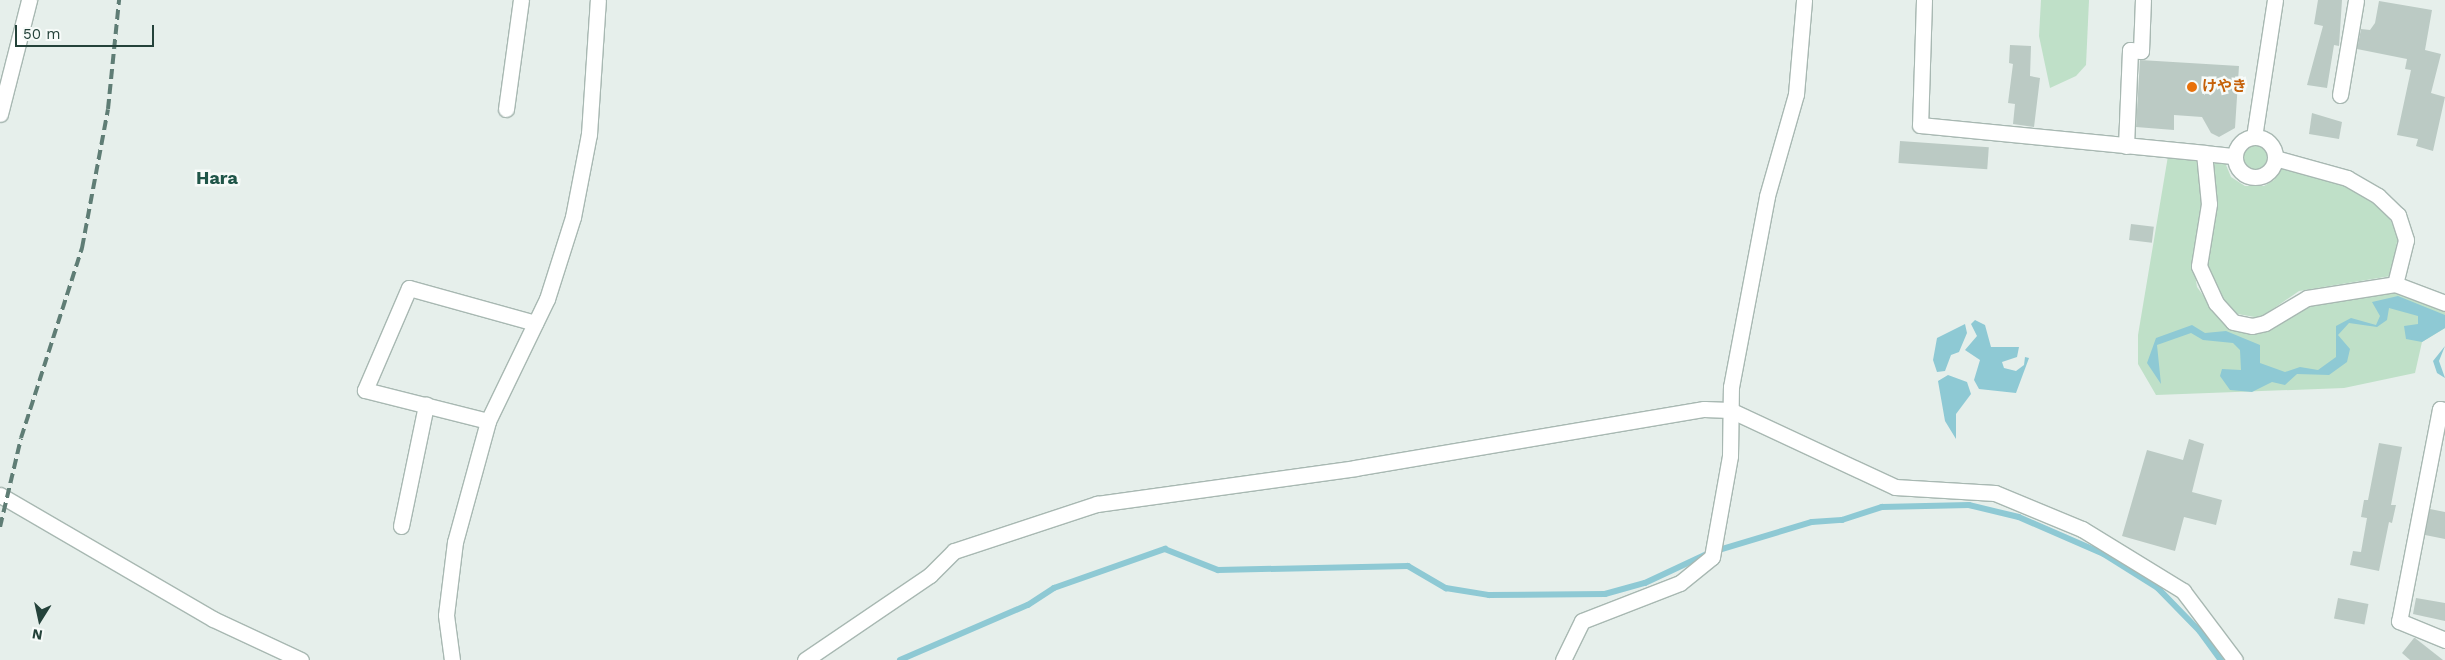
<!DOCTYPE html>
<meta charset="utf-8">
<style>
body{margin:0}
#map{position:relative;width:2445px;height:660px;overflow:hidden;background:#e6efeb;font-family:"Work Sans","Noto Sans JP",sans-serif}
div>[style]{position:absolute}
.green>*{inset:0;background:#bfe0c8}
.round{border-radius:50%}
.water>*{inset:0;background:#8ec9d4}
.stream>*{height:5.5px;margin:-2.75px;padding:0 2.75px;transform-origin:2.75px;border-radius:2.75px;background:#8ec9d4}
.building>*{inset:0;background:#bbcac4;transform-origin:0 0}
.roads{filter:drop-shadow(1px 0 #a8b8b2) drop-shadow(-1px 0 #a8b8b2) drop-shadow(0 1px #a8b8b2) drop-shadow(0 -1px #a8b8b2)}
.minor>*{height:15px;margin:-7.5px;padding:0 7.5px;transform-origin:7.5px;border-radius:7.5px;background:#fff}
.minor>.ring{margin:-7.5px;padding:0;box-sizing:content-box;background:none;border:15px solid #fff;border-radius:50%}
.rail>*{height:4px;margin-top:-2px;transform-origin:0;background:repeating-linear-gradient(90deg,#5f7d75 0 10px,transparent 0 15px)}
.dots>*{width:14px;height:14px;translate:-50% -50%;box-sizing:border-box;border:2px solid #f7fbf9;border-radius:50%}
span{translate:-50% -50%;white-space:nowrap;text-align:center;line-height:1.15;-webkit-text-stroke:5px #f7fbf9;paint-order:stroke}
.food-label{font-size:15px;color:#c56008;font-weight:700}
.left{translate:0 -50%;text-align:left}
.quarter-label{font-size:18px;color:#1f5548;font-weight:700}
.north{position:absolute;left:15px;top:595px;width:50px;height:50px;-webkit-text-stroke:4px #f7fbf9;paint-order:stroke;rotate:190deg;font-size:14px;font-weight:700;line-height:20px;text-align:center;color:#24423a}
.north::after{content:'';display:block;margin:auto;width:18px;height:22px;background:#24423a;clip-path:polygon(50% 0,100% 100%,50% 72%,0 100%)}
.scale{position:absolute;left:15px;top:25px;width:139px;height:22px;box-sizing:border-box;border:2px solid #24423a;border-top:0;padding-left:6px;font-size:15px;line-height:18px;white-space:nowrap;color:#24423a;-webkit-text-stroke:4px #f7fbf9;paint-order:stroke}
</style>
<div id="map">
<div class="green">
<div style="clip-path:polygon(2041px 0,2089px 0,2086px 65px,2076px 76px,2050px 88px,2039px 36px)"></div>
<div class="round" style="left:2241px;top:144px;width:26px;height:26px"></div>
<div style="clip-path:polygon(2168px 156px,2196px 160px,2203px 190px,2193px 263px,2197px 287px,2224px 324px,2259px 333px,2304px 307px,2397px 292px,2445px 310px,2445px 328px,2422px 342px,2415px 373px,2344px 388px,2156px 395px,2138px 364px,2138px 335px)"></div>
<div style="clip-path:polygon(2210px 158px,2224px 160px,2231px 177px,2245px 186px,2264px 186px,2274px 180px,2281px 166px,2324px 176px,2373px 201px,2387px 213px,2398px 236px,2391px 276px,2299px 291px,2260px 318px,2232px 313px,2214px 289px,2206px 263px,2217px 192px)"></div>
</div>
<div class="water">
<div style="clip-path:polygon(2398px 296px,2445px 315px,2445px 328px,2422px 342px,2406px 339px,2404px 326px,2418px 324px,2418px 316px,2389px 308px,2387px 320px,2377px 327px,2349px 323px,2338px 335px,2350px 349px,2347px 362px,2329px 375px,2297px 374px,2285px 385px,2272px 382px,2252px 392px,2230px 390px,2220px 376px,2222px 369px,2241px 370px,2240px 350px,2233px 343px,2203px 340px,2191px 333px,2157px 345px,2161px 384px,2147px 363px,2156px 338px,2192px 325px,2205px 333px,2226px 331px,2260px 345px,2260px 363px,2285px 372px,2300px 367px,2318px 370px,2336px 357px,2336px 326px,2351px 318px,2376px 325px,2380px 316px,2372px 302px)"></div>
<div style="clip-path:polygon(1975px 320px,1985px 325px,1991px 347px,2019px 347px,2017px 357px,2002px 362px,2004px 368px,2016px 371px,2024px 365px,2025px 357px,2029px 358px,2016px 393px,1979px 389px,1974px 380px,1980px 360px,1965px 350px,1977px 336px,1971px 324px)"></div>
<div style="clip-path:polygon(1965px 324px,1967px 333px,1959px 352px,1951px 355px,1945px 371px,1937px 372px,1933px 360px,1937px 338px)"></div>
<div style="clip-path:polygon(2445px 346px,2439px 361px,2445px 378px,2437px 373px,2433px 361px)"></div>
<div style="clip-path:polygon(1948px 375px,1967px 382px,1971px 394px,1956px 414px,1956px 439px,1945px 421px,1938px 381px)"></div>
</div>
<div class="stream">
<div style="left:1716px;top:551px;width:100px;rotate:-16.8deg"></div>
<div style="left:1812px;top:522px;width:30px;rotate:-4deg"></div>
<div style="left:1842px;top:520px;width:42px;rotate:-18deg"></div>
<div style="left:1882px;top:507px;width:87px;rotate:-1.3deg"></div>
<div style="left:1969px;top:505px;width:51px;rotate:13.5deg"></div>
<div style="left:2019px;top:517px;width:93px;rotate:23.5deg"></div>
<div style="left:2104px;top:554px;width:64px;rotate:32.2deg"></div>
<div style="left:2158px;top:588px;width:60px;rotate:45.7deg"></div>
<div style="left:2200px;top:631px;width:36px;rotate:54deg"></div>
<div style="left:900px;top:660px;width:139px;rotate:-23.3deg"></div>
<div style="left:1028px;top:605px;width:31px;rotate:-33deg"></div>
<div style="left:1054px;top:588px;width:118px;rotate:-19.4deg"></div>
<div style="left:1165px;top:549px;width:57px;rotate:21.6deg"></div>
<div style="left:1218px;top:570px;width:190px;rotate:-1.2deg"></div>
<div style="left:1408px;top:566px;width:44px;rotate:30.1deg"></div>
<div style="left:1446px;top:588px;width:44px;rotate:9.2deg"></div>
<div style="left:1489px;top:595px;width:116px;rotate:-0.5deg"></div>
<div style="left:1605px;top:594px;width:41px;rotate:-15.4deg"></div>
<div style="left:1645px;top:583px;width:68px;rotate:-25.1deg"></div>
</div>
<div class="building">
<div style="clip-path:polygon(2318px 0,2342px 0,2339px 46px,2334px 45px,2327px 88px,2307px 85px,2323px 26px,2314px 24px)"></div>
<div style="clip-path:polygon(2379px 1px,2432px 10px,2425px 50px,2441px 54px,2431px 93px,2445px 97px,2433px 151px,2416px 146px,2418px 139px,2397px 135px,2411px 70px,2405px 69px,2407px 59px,2357px 49px,2361px 29px,2370px 30px,2375px 23px)"></div>
<div style="clip-path:polygon(2010px 45px,2031px 46px,2030px 76px,2040px 78px,2034px 127px,2013px 124px,2015px 104px,2008px 103px,2013px 64px,2009px 63px)"></div>
<div style="clip-path:polygon(2140px 60px,2239px 66px,2235px 128px,2219px 137px,2211px 133px,2202px 117px,2174px 115px,2174px 130px,2136px 127px)"></div>
<div style="clip-path:polygon(2312px 113px,2342px 122px,2339px 139px,2309px 134px)"></div>
<div style="left:1900px;top:141px;width:89px;height:22px;rotate:4deg"></div>
<div style="left:2131px;top:224px;width:23px;height:16px;rotate:7deg"></div>
<div style="clip-path:polygon(2189px 439px,2204px 444px,2192px 492px,2222px 500px,2216px 525px,2184px 517px,2175px 551px,2122px 536px,2147px 450px,2183px 460px)"></div>
<div style="clip-path:polygon(2379px 443px,2402px 447px,2391px 505px,2396px 505px,2392px 523px,2389px 522px,2379px 571px,2350px 565px,2353px 551px,2361px 552px,2367px 518px,2361px 517px,2364px 500px,2368px 500px)"></div>
<div style="clip-path:polygon(2430px 509px,2445px 512px,2445px 539px,2425px 535px)"></div>
<div style="left:2338px;top:598px;width:31px;height:21px;rotate:11deg"></div>
<div style="clip-path:polygon(2416px 598px,2445px 603px,2445px 621px,2413px 614px)"></div>
<div style="clip-path:polygon(2414px 638px,2415px 638px,2443px 660px,2410px 660px,2402px 653px)"></div>
</div>
<div class="roads">
<div class="minor">
<div style="left:1924px;top:0;width:125px;rotate:91.8deg"></div>
<div style="left:1920px;top:125px;width:285px;rotate:5.6deg"></div>
<div style="left:2204px;top:153px;width:51px;rotate:84.4deg"></div>
<div style="left:2209px;top:204px;width:63px;rotate:99.2deg"></div>
<div style="left:2199px;top:266px;width:41px;rotate:65.3deg"></div>
<div style="left:2216px;top:303px;width:25px;rotate:48deg"></div>
<div style="left:2233px;top:322px;width:19px;rotate:12deg"></div>
<div style="left:2252px;top:326px;width:13px;rotate:-13deg"></div>
<div style="left:2265px;top:323px;width:49px;rotate:-30.8deg"></div>
<div style="left:2307px;top:298px;width:89px;rotate:-9deg"></div>
<div style="left:2395px;top:284px;width:53px;rotate:20.8deg"></div>
<div style="left:2340px;top:95px;width:96px;rotate:-80.4deg"></div>
<div style="left:506px;top:109px;width:110px;rotate:-82.2deg"></div>
<div style="left:0;top:114px;width:118px;rotate:-75.7deg"></div>
<div class="ring" style="left:2235px;top:137px;width:25px;height:25px"></div>
<div style="left:2254px;top:137px;width:139px;rotate:-81.3deg"></div>
<div style="left:2126px;top:146px;width:96px;rotate:-87.6deg"></div>
<div style="left:2130px;top:50px;width:11px;rotate:5deg"></div>
<div style="left:2141px;top:51px;width:51px;rotate:-87.8deg"></div>
<div style="left:2204px;top:153px;width:31px;rotate:6deg"></div>
<div style="left:2275px;top:158px;width:75px;rotate:15.5deg"></div>
<div style="left:2347px;top:178px;width:36px;rotate:30deg"></div>
<div style="left:2378px;top:196px;width:28px;rotate:44deg"></div>
<div style="left:2398px;top:215px;width:26px;rotate:72deg"></div>
<div style="left:2406px;top:240px;width:45px;rotate:104deg"></div>
<div style="left:2445px;top:410px;width:5px;rotate:-169deg"></div>
<div style="left:2440px;top:409px;width:216px;rotate:100.9deg"></div>
<div style="left:2399px;top:621px;width:50px;rotate:22.4deg"></div>
<div style="left:488px;top:421px;width:127px;rotate:-165.9deg"></div>
<div style="left:365px;top:390px;width:111px;rotate:-66.7deg"></div>
<div style="left:409px;top:288px;width:131px;rotate:15.5deg"></div>
<div style="left:0;top:495px;width:246px;rotate:30.2deg"></div>
<div style="left:213px;top:619px;width:97px;rotate:25deg"></div>
<div style="left:401px;top:526px;width:124px;rotate:-78.3deg"></div>
<div style="left:452px;top:660px;width:45px;rotate:-97.6deg"></div>
<div style="left:446px;top:615px;width:74px;rotate:-83deg"></div>
<div style="left:455px;top:542px;width:125px;rotate:-74.7deg"></div>
<div style="left:488px;top:421px;width:136px;rotate:-64.2deg"></div>
<div style="left:547px;top:299px;width:86px;rotate:-72.4deg"></div>
<div style="left:573px;top:217px;width:85px;rotate:-79.1deg"></div>
<div style="left:589px;top:134px;width:134px;rotate:-86.2deg"></div>
<div style="left:805px;top:660px;width:151px;rotate:-34.2deg"></div>
<div style="left:930px;top:575px;width:34px;rotate:-45deg"></div>
<div style="left:954px;top:551px;width:151px;rotate:-18.2deg"></div>
<div style="left:1097px;top:504px;width:260px;rotate:-7.9deg"></div>
<div style="left:1355px;top:468px;width:354px;rotate:-9.6deg"></div>
<div style="left:1704px;top:409px;width:26px;rotate:2deg"></div>
<div style="left:1730px;top:410px;width:182px;rotate:25deg"></div>
<div style="left:1895px;top:487px;width:100px;rotate:3.4deg"></div>
<div style="left:1995px;top:493px;width:94px;rotate:22.5deg"></div>
<div style="left:2082px;top:529px;width:119px;rotate:31.5deg"></div>
<div style="left:2183px;top:591px;width:86px;rotate:53deg"></div>
<div style="left:1563px;top:660px;width:43px;rotate:-64deg"></div>
<div style="left:1582px;top:621px;width:105px;rotate:-21.2deg"></div>
<div style="left:1680px;top:583px;width:41px;rotate:-39.1deg"></div>
<div style="left:1712px;top:557px;width:103px;rotate:-79.9deg"></div>
<div style="left:1730px;top:456px;width:69px;rotate:-89.2deg"></div>
<div style="left:1731px;top:387px;width:194px;rotate:-79.3deg"></div>
<div style="left:1767px;top:196px;width:106px;rotate:-74.1deg"></div>
<div style="left:1796px;top:94px;width:94px;rotate:-85.1deg"></div>
</div>
</div>
<div class="rail">
<div style="left:0;top:527px;width:91px;rotate:-76.7deg"></div>
<div style="left:21px;top:438px;width:200px;rotate:-72.2deg"></div>
<div style="left:82px;top:248px;width:141px;rotate:-79.4deg"></div>
<div style="left:108px;top:109px;width:110px;rotate:-84.2deg"></div>
</div>
<div class="dots">
<div style="left:2192px;top:87px;background:#e8710a"></div>
</div>
<div class="food-label">
<span class="left" style="left:2202px;top:87px">けやき</span>
</div>
<div class="quarter-label">
<span style="left:217px;top:178px">Hara</span>
</div>
<div class="north">N</div>
<div class="scale">50 m</div>
</div>
